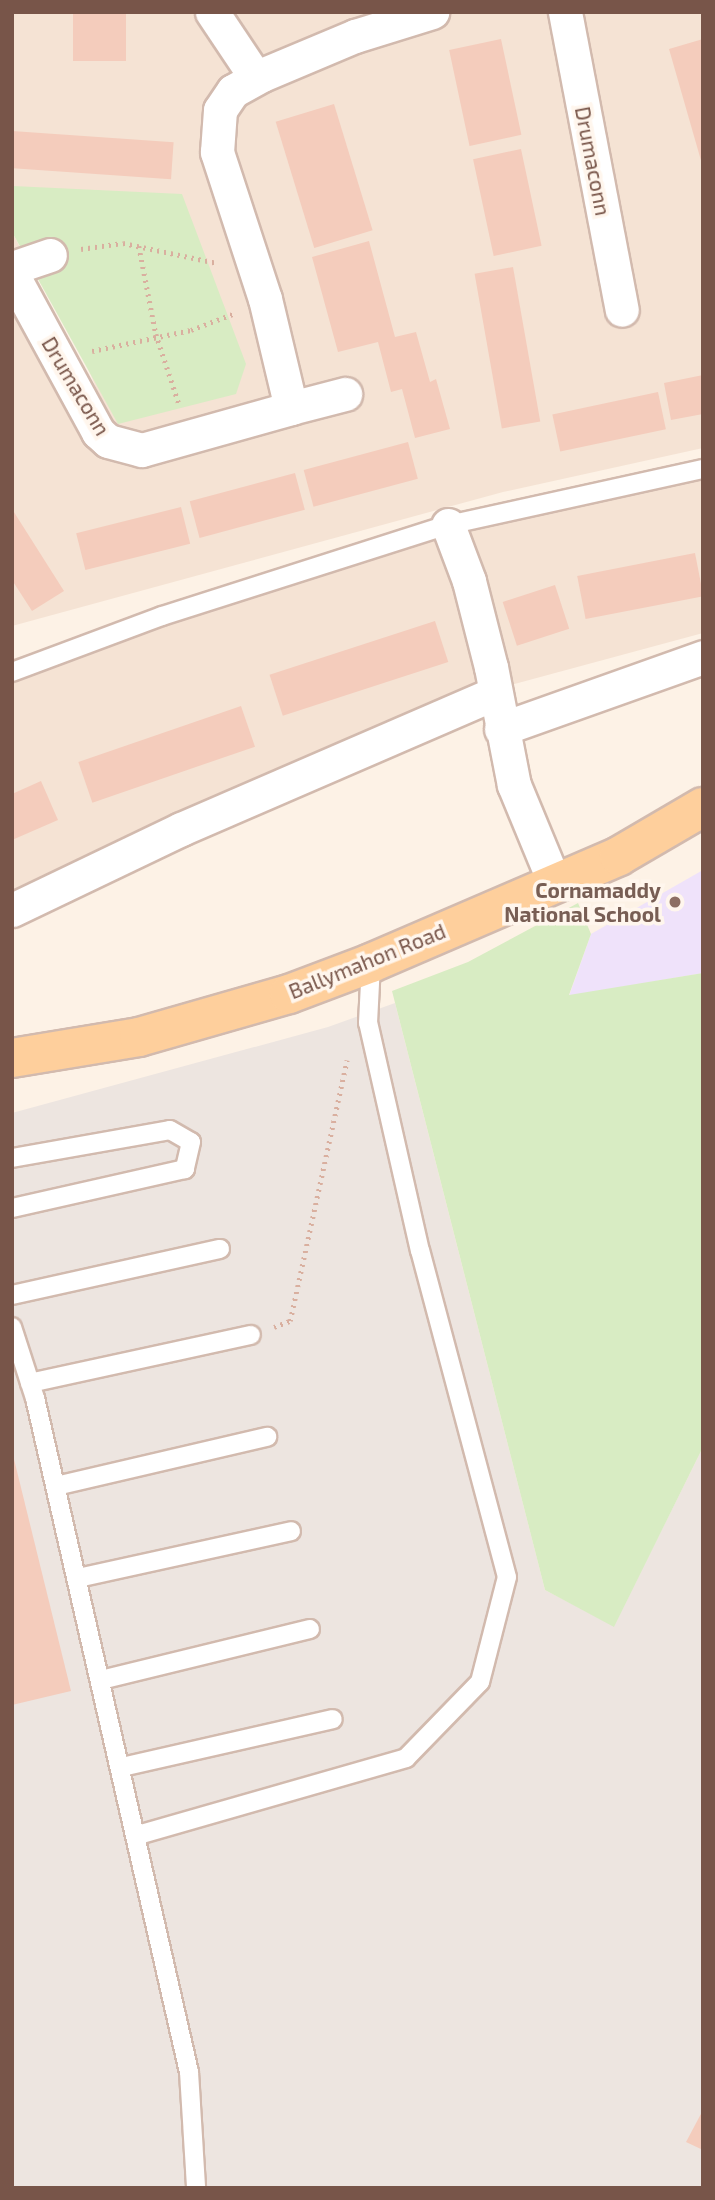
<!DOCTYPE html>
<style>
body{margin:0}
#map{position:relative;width:715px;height:2200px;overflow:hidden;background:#fdf2e6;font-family:"Exo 2",sans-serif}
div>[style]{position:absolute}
.residential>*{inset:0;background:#f5e3d4}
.industrial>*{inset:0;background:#ede5e0}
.education>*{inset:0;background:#efe2fa}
.green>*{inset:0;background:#d8ecc3}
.building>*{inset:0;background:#f4ccbc;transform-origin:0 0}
.path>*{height:4.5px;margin-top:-2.25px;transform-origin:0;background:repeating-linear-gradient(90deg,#d9af9f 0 2px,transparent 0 7px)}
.roads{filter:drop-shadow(2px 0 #d2baae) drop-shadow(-2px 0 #d2baae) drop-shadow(0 2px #d2baae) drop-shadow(0 -2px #d2baae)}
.lane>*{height:18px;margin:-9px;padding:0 9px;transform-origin:9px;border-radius:9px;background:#fff}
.street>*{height:33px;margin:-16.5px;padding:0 16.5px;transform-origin:16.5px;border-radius:16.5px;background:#fff}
.primary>*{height:38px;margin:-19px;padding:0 19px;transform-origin:19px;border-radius:19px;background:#fecf9c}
.dots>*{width:19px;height:19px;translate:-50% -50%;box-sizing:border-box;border:4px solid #fff6ed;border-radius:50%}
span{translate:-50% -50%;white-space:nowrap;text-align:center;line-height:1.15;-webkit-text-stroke:7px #fff6ed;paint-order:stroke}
.street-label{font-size:21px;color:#785549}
.education-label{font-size:21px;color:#785e54;font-weight:700}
.right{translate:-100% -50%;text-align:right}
.frame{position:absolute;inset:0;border:14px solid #785549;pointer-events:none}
</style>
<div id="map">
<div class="residential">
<div style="clip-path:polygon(12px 12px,703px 12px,703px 448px,503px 492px,12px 626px,12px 232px,102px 402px,13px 187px,12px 203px)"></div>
<div style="clip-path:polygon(703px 471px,703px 633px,455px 700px,12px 905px,12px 659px,439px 529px)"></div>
</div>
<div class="industrial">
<div style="clip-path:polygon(395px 1003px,545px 1590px,614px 1626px,703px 1447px,703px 2188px,12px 2188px,12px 1113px,328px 1027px)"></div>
</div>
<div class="education">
<div style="clip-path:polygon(703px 870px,703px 973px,569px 996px,591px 934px)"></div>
</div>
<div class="green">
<div style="clip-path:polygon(13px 186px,182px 194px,246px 364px,236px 394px,118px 424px,12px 232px)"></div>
<div style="clip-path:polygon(578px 903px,591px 934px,569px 995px,703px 973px,703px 1447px,614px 1627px,545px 1590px,392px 991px,468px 962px)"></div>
</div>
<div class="building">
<div style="left:73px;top:12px;width:53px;height:49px"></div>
<div style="left:501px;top:39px;width:98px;height:53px;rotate:78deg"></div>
<div style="clip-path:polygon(703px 39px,703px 164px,702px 164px,669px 49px)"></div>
<div style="left:334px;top:104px;width:132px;height:61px;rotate:73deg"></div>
<div style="left:12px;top:131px;width:162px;height:37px;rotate:4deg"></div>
<div style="left:521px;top:149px;width:99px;height:49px;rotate:78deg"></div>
<div style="clip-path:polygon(369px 241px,395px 337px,416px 332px,430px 382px,436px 379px,450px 429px,415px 438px,402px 389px,391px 392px,378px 342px,338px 352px,312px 257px)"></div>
<div style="left:513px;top:267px;width:157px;height:39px;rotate:80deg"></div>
<div style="clip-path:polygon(703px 375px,703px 414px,671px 420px,664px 383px)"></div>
<div style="left:658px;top:392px;width:38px;height:108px;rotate:78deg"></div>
<div style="left:408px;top:442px;width:38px;height:108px;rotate:75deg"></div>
<div style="left:295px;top:473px;width:38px;height:109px;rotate:75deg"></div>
<div style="left:181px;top:507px;width:38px;height:108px;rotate:76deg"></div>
<div style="clip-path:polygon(12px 509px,64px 591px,32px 611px,12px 580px)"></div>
<div style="left:695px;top:553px;width:44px;height:120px;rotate:79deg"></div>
<div style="left:555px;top:585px;width:46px;height:55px;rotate:72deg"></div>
<div style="left:435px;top:621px;width:43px;height:174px;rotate:72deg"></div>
<div style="left:241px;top:706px;width:43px;height:172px;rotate:71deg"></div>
<div style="clip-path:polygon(41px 781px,58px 820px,12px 840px,12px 794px)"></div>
<div style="clip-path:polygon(12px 1451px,71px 1691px,12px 1705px)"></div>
<div style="clip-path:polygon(703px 2110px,703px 2150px,686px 2142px)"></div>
</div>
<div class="path">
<div style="left:139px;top:246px;width:90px;rotate:79.1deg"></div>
<div style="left:156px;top:334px;width:74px;rotate:71.8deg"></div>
<div style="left:81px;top:249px;width:42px;rotate:-8.1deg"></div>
<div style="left:123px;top:243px;width:96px;rotate:12deg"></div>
<div style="left:92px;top:351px;width:101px;rotate:-12deg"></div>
<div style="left:191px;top:330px;width:47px;rotate:-21.1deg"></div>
<div style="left:274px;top:1327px;width:17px;rotate:-21deg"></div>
<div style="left:290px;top:1321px;width:267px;rotate:-77.7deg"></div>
</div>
<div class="roads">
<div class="lane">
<div style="left:12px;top:672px;width:160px;rotate:-20.5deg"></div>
<div style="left:162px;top:616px;width:300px;rotate:-17.7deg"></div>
<div style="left:448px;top:525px;width:261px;rotate:-12.4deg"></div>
<div style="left:12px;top:1158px;width:160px;rotate:-10deg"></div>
<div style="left:170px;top:1130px;width:24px;rotate:30deg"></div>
<div style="left:191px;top:1142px;width:28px;rotate:103deg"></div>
<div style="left:185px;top:1169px;width:177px;rotate:167.3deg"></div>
<div style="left:12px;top:1295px;width:213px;rotate:-12.5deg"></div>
<div style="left:12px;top:1327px;width:75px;rotate:72.1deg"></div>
<div style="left:35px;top:1398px;width:691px;rotate:77.13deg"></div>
<div style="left:189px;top:2072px;width:116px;rotate:86.5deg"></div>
<div style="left:30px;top:1383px;width:226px;rotate:-12.3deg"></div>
<div style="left:56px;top:1486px;width:217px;rotate:-13.1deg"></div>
<div style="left:78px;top:1578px;width:218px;rotate:-12.4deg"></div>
<div style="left:101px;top:1680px;width:215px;rotate:-13.7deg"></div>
<div style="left:122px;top:1767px;width:216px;rotate:-12.8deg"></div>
<div style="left:138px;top:1835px;width:279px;rotate:-16deg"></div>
<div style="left:406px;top:1758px;width:106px;rotate:-45.8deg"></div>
<div style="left:480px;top:1682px;width:108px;rotate:-75.6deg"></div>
<div style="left:507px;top:1577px;width:337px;rotate:-104.9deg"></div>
<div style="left:420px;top:1251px;width:234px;rotate:-102.8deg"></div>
<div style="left:368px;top:1023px;width:60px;rotate:-87.1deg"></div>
</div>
<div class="street">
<div style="left:212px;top:12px;width:79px;rotate:56.3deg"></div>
<div style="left:565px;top:12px;width:303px;rotate:79.2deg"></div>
<div style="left:12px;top:268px;width:40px;rotate:-18.9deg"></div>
<div style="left:12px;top:274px;width:180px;rotate:61.4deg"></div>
<div style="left:98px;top:432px;width:13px;rotate:42deg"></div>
<div style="left:108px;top:441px;width:35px;rotate:15deg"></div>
<div style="left:142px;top:450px;width:155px;rotate:-15.7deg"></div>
<div style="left:291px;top:408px;width:112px;rotate:-103.4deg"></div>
<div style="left:265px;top:299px;width:155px;rotate:-108.1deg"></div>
<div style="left:217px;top:152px;width:42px;rotate:-85.9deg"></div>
<div style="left:220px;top:110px;width:23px;rotate:-56deg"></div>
<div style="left:233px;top:91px;width:33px;rotate:-29deg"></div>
<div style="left:262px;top:75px;width:101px;rotate:-22.8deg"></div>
<div style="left:355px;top:36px;width:81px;rotate:-17.3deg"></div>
<div style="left:291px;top:408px;width:56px;rotate:-14.5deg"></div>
<div style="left:448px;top:525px;width:60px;rotate:69.4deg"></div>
<div style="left:469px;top:581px;width:89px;rotate:75.7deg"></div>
<div style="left:491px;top:667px;width:120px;rotate:79deg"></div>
<div style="left:514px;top:785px;width:107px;rotate:67.5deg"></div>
<div style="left:501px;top:729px;width:214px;rotate:-19.6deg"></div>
<div style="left:12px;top:910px;width:187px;rotate:-25.6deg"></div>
<div style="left:181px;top:829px;width:342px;rotate:-23.4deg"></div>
</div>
<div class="primary">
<div style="left:12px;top:1058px;width:129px;rotate:-9.4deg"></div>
<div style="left:139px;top:1037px;width:156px;rotate:-16deg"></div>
<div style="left:289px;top:994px;width:88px;rotate:-20.7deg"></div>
<div style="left:371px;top:963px;width:270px;rotate:-23.3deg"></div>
<div style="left:619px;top:856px;width:97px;rotate:-30.3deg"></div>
</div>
</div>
<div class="dots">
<div style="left:675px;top:902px;background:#8d6e63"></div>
</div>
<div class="street-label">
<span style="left:593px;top:161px;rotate:79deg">Drumaconn</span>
<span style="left:76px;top:386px;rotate:59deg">Drumaconn</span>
<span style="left:367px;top:961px;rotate:-22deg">Ballymahon Road</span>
</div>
<div class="education-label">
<span class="right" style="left:661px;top:902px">Cornamaddy<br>National School</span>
</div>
<div class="frame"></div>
</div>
